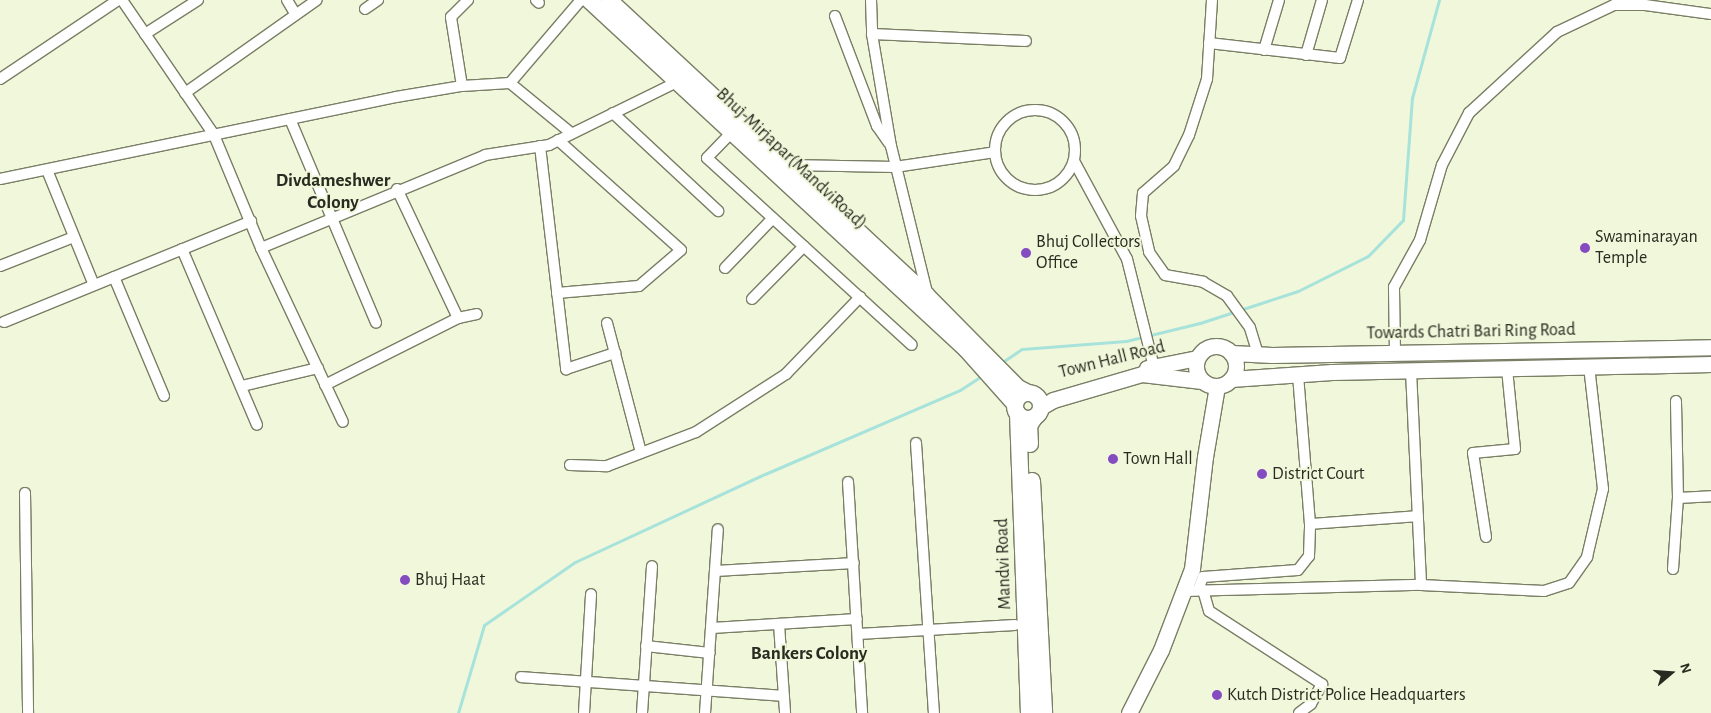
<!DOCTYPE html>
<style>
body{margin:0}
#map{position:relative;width:1711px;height:713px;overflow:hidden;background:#f1f7db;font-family:"Alegreya Sans",sans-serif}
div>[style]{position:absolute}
.stream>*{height:3px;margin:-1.5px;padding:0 1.5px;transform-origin:1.5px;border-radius:1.5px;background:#a7e3db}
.roads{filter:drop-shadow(1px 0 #797e65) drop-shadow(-1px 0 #797e65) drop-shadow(0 1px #797e65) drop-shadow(0 -1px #797e65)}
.street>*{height:10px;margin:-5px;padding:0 5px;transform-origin:5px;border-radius:5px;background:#fff}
.street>.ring{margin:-5px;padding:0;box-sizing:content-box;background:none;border:10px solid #fff;border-radius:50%}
.secondary>*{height:15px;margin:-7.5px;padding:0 7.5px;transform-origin:7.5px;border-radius:7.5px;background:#fff}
.secondary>.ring{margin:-7.5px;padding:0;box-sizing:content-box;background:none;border:15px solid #fff;border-radius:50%}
.primary>*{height:16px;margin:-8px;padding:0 8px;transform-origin:8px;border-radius:8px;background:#fff}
.primary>.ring{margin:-8px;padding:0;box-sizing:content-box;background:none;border:16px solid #fff;border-radius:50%}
.dots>*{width:14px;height:14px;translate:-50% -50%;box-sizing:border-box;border:2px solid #f1f7db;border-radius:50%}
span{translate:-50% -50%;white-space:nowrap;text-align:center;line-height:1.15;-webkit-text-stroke:4px #f1f7db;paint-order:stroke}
.street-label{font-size:18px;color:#292b20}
.poi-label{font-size:18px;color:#292b20}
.left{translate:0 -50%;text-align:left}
.neighbourhood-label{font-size:19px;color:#292b20;font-weight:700}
.north{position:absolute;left:1646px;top:648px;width:50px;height:50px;-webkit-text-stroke:4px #f1f7db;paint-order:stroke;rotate:72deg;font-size:14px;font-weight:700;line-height:20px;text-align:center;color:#292b20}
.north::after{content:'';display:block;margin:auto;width:18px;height:22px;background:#292b20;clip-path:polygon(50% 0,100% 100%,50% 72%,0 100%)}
</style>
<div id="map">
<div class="stream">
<div style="left:1001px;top:363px;width:25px;rotate:-34deg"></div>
<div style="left:1022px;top:349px;width:104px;rotate:-4.4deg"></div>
<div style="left:1126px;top:341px;width:76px;rotate:-13.7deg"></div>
<div style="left:1200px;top:323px;width:103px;rotate:-18.1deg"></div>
<div style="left:1298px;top:291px;width:78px;rotate:-26.6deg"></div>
<div style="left:1368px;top:256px;width:50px;rotate:-45.8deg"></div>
<div style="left:1403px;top:220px;width:122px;rotate:-85.8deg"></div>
<div style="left:1412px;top:98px;width:102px;rotate:-74.6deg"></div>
<div style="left:458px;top:713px;width:92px;rotate:-73.5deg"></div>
<div style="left:484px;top:625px;width:111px;rotate:-34.7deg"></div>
<div style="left:575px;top:562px;width:209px;rotate:-24.9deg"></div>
<div style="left:765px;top:474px;width:212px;rotate:-23.3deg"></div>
<div style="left:960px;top:390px;width:27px;rotate:-33deg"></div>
</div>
<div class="roads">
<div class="street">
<div style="left:122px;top:0;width:163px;rotate:55.7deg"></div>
<div style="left:214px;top:135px;width:122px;rotate:67.4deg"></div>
<div style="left:261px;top:248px;width:192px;rotate:64.8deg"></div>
<div style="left:287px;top:0;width:17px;rotate:59deg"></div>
<div style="left:536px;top:0;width:4px;rotate:45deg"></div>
<div style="left:871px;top:0;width:34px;rotate:88deg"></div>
<div style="left:872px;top:34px;width:114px;rotate:80.4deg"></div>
<div style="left:891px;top:146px;width:151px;rotate:76.2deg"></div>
<div style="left:1212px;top:0;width:79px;rotate:93.6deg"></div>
<div style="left:1207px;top:79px;width:59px;rotate:107.8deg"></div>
<div style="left:1189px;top:135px;width:34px;rotate:116deg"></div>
<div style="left:1174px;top:166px;width:41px;rotate:138.9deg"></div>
<div style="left:1143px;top:193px;width:23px;rotate:95deg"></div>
<div style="left:1141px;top:216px;width:37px;rotate:77deg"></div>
<div style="left:1149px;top:252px;width:28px;rotate:55deg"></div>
<div style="left:1165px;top:275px;width:39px;rotate:10deg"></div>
<div style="left:1203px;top:282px;width:28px;rotate:30deg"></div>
<div style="left:1227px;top:296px;width:39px;rotate:54deg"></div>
<div style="left:1250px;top:328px;width:28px;rotate:73deg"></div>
<div style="left:365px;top:9px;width:16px;rotate:-35deg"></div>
<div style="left:835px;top:16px;width:118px;rotate:69.1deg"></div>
<div style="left:877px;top:126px;width:21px;rotate:55deg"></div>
<div style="left:145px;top:34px;width:63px;rotate:-32.7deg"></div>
<div style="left:872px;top:34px;width:154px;rotate:2.6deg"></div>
<div style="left:1209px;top:43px;width:132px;rotate:6.5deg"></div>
<div style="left:1340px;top:58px;width:61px;rotate:-72.8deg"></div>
<div style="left:1264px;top:50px;width:52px;rotate:-73.3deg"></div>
<div style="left:1306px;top:55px;width:57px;rotate:-73.8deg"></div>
<div style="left:0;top:79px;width:142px;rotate:-33.8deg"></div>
<div style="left:510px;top:83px;width:79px;rotate:39.3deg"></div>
<div style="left:462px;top:86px;width:70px;rotate:-99.1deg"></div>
<div style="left:451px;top:17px;width:24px;rotate:-45deg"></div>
<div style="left:185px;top:93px;width:161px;rotate:-35.2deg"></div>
<div class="ring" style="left:995px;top:110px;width:70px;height:70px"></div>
<div style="left:613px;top:113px;width:144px;rotate:43deg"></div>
<div style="left:290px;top:119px;width:221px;rotate:67.1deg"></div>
<div style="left:732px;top:132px;width:36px;rotate:134deg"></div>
<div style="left:707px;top:158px;width:277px;rotate:42.4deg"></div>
<div style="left:540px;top:146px;width:225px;rotate:83.3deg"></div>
<div style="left:566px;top:369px;width:52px;rotate:-18.1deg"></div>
<div style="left:1074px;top:161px;width:111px;rotate:61.6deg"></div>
<div style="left:1127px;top:259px;width:111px;rotate:76deg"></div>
<div style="left:788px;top:165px;width:107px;rotate:1.1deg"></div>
<div style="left:895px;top:167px;width:101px;rotate:-8.5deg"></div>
<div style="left:47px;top:170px;width:124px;rotate:67.8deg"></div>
<div style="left:0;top:179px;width:404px;rotate:-11.7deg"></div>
<div style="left:396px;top:97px;width:67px;rotate:-9.5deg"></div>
<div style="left:462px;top:86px;width:48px;rotate:-3.6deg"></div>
<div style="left:510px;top:83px;width:109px;rotate:-49.5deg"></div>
<div style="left:397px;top:189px;width:143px;rotate:64.7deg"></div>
<div style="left:261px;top:248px;width:243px;rotate:-22.5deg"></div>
<div style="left:485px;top:155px;width:65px;rotate:-8.9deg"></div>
<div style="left:549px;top:145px;width:143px;rotate:-26.2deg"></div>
<div style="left:182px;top:249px;width:191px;rotate:66.9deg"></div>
<div style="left:0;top:266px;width:79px;rotate:-21.4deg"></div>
<div style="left:725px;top:268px;width:69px;rotate:-46.2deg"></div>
<div style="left:114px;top:277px;width:129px;rotate:67.2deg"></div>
<div style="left:557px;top:293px;width:82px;rotate:-4.9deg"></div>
<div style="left:639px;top:286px;width:55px;rotate:-40.6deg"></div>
<div style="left:681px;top:250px;width:165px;rotate:-138.2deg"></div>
<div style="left:752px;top:299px;width:74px;rotate:-45.5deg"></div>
<div style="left:4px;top:322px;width:267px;rotate:-22.2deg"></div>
<div style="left:607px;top:323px;width:134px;rotate:75.3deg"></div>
<div style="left:1395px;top:353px;width:66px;rotate:-90.9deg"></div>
<div style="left:1394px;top:287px;width:54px;rotate:-61deg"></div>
<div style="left:1420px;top:240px;width:78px;rotate:-73.7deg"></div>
<div style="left:1442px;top:165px;width:59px;rotate:-62.6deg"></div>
<div style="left:1469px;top:113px;width:120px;rotate:-42.6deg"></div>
<div style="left:1557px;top:32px;width:63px;rotate:-25.3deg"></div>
<div style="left:1614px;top:5px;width:31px"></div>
<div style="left:1645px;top:5px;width:67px;rotate:7.8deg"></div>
<div style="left:1411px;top:371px;width:214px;rotate:87.3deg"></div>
<div style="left:325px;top:385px;width:149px;rotate:-26.7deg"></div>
<div style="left:458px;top:318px;width:19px;rotate:-12deg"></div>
<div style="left:242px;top:386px;width:78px;rotate:-13.3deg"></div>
<div style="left:916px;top:443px;width:271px;rotate:86.2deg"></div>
<div style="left:570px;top:465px;width:37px;rotate:2deg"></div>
<div style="left:607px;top:466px;width:95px;rotate:-20.9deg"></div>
<div style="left:696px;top:432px;width:107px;rotate:-32.8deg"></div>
<div style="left:786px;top:374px;width:107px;rotate:-46.1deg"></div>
<div style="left:848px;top:482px;width:231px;rotate:86.5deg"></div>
<div style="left:25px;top:493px;width:220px;rotate:89.2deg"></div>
<div style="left:1678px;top:498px;width:33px;rotate:-3deg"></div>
<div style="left:1310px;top:524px;width:108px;rotate:-4.2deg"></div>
<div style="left:1486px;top:537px;width:85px;rotate:-98.8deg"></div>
<div style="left:1473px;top:453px;width:42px;rotate:-5.4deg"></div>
<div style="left:1515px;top:449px;width:80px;rotate:-95.7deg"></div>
<div style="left:1673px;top:569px;width:71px;rotate:-86deg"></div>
<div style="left:1678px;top:498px;width:97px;rotate:-91.2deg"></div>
<div style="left:716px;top:571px;width:138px;rotate:-3.3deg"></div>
<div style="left:1198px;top:590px;width:14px;rotate:-69deg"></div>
<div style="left:1203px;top:577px;width:95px;rotate:-4.2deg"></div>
<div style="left:1298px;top:570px;width:18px;rotate:-52deg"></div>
<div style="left:1309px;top:556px;width:32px;rotate:-88deg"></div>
<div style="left:1310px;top:524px;width:150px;rotate:-94.6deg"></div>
<div style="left:1203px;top:590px;width:22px;rotate:74deg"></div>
<div style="left:1209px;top:611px;width:135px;rotate:32.9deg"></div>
<div style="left:1322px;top:684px;width:23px;rotate:119deg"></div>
<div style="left:1311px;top:704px;width:15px;rotate:143deg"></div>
<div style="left:1185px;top:591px;width:236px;rotate:-1.5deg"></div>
<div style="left:1421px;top:585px;width:123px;rotate:2.8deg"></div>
<div style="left:1544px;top:591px;width:26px;rotate:-18deg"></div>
<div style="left:1569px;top:583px;width:32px;rotate:-55deg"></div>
<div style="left:1587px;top:557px;width:70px;rotate:-76.8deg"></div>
<div style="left:1603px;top:489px;width:123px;rotate:-96.5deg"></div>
<div style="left:779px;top:624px;width:89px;rotate:86.1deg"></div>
<div style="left:712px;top:628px;width:145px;rotate:-3.6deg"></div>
<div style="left:858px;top:634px;width:157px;rotate:-3.3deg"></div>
<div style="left:646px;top:646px;width:64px;rotate:6.2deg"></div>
<div style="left:521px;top:677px;width:263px;rotate:4.1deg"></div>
<div style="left:584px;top:713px;width:119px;rotate:-86.6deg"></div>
<div style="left:642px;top:713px;width:147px;rotate:-86.1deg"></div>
<div style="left:705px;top:713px;width:184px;rotate:-86deg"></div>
</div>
<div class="secondary">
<div class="ring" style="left:1196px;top:346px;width:25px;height:25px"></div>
<div style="left:1231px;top:353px;width:41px;rotate:2.8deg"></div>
<div style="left:1272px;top:355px;width:439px;rotate:-1deg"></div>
<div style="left:1147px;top:368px;width:51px;rotate:-11.3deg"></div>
<div style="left:1231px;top:379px;width:101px;rotate:-4deg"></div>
<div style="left:1332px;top:372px;width:379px;rotate:-1.2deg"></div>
<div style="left:1041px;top:407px;width:14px;rotate:-30deg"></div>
<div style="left:1053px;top:400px;width:93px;rotate:-16.3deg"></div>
<div style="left:1142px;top:374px;width:60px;rotate:6.7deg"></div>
<div style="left:1129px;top:713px;width:71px;rotate:-63.1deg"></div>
<div style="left:1161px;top:650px;width:87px;rotate:-69.1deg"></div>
<div style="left:1192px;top:569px;width:113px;rotate:-83.4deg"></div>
<div style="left:1205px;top:457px;width:72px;rotate:-80.4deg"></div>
</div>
<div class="primary">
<div style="left:589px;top:0;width:514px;rotate:42.79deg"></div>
<div style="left:966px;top:349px;width:74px;rotate:48.3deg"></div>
<div style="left:609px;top:0;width:434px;rotate:42.9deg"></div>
<div style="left:927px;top:296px;width:129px;rotate:45.3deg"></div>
<div style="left:1018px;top:388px;width:11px;rotate:27deg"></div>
<div class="ring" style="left:1015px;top:393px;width:10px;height:10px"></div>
<div style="left:1018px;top:414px;width:299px;rotate:87.9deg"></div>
<div style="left:1030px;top:444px;width:18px;rotate:-93deg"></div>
<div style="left:1029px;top:426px;width:9px;rotate:-58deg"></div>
<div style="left:1032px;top:481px;width:232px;rotate:87deg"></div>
</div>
</div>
<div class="dots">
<div style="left:1585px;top:248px;background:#854bc1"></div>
<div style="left:1026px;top:253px;background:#854bc1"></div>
<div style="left:1113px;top:459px;background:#854bc1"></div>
<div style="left:1262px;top:474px;background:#854bc1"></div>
<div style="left:405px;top:580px;background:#854bc1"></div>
<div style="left:1217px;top:695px;background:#854bc1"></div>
</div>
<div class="street-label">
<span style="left:791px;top:159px;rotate:43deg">Bhuj-Mirjapar(MandviRoad)</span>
<span style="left:1471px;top:332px;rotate:-1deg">Towards Chatri Bari Ring Road</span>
<span style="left:1112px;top:360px;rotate:-14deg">Town Hall Road</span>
<span style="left:1004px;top:564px;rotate:-92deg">Mandvi Road</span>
</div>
<div class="poi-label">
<span class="left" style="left:1595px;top:248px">Swaminarayan<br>Temple</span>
<span class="left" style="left:1036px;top:253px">Bhuj Collectors<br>Office</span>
<span class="left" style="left:1123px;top:459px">Town Hall</span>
<span class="left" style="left:1272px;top:474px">District Court</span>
<span class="left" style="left:415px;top:580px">Bhuj Haat</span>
<span class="left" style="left:1227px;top:695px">Kutch District Police Headquarters</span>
</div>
<div class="neighbourhood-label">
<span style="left:333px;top:192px">Divdameshwer<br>Colony</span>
<span style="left:809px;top:654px">Bankers Colony</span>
</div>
<div class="north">N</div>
</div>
